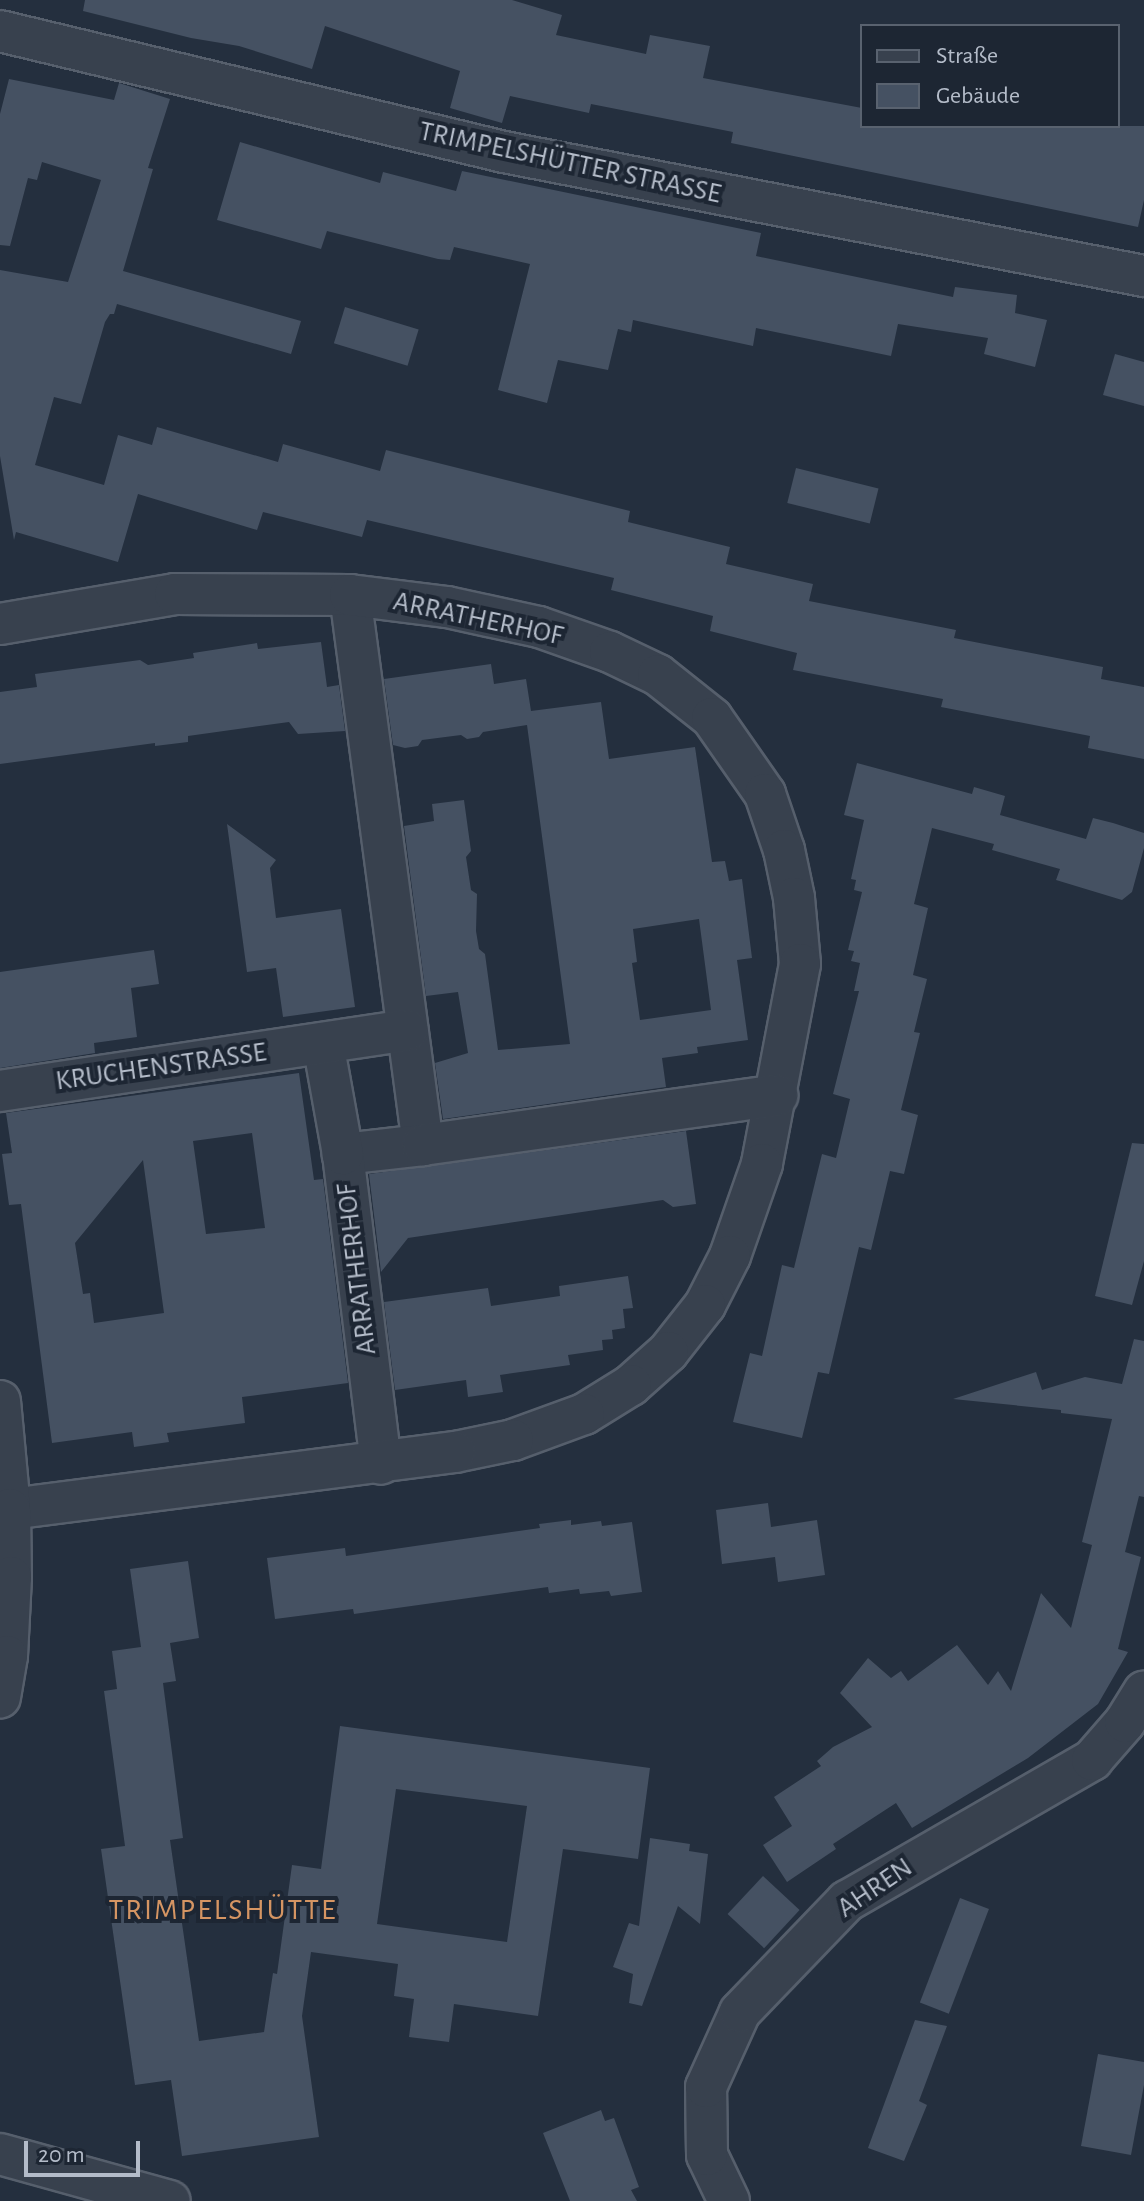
<!DOCTYPE html>
<meta charset="utf-8">
<style>
body{margin:0}
#map{position:relative;width:1144px;height:2201px;overflow:hidden;background:#242f3e;font-family:"Alegreya Sans",sans-serif}
div>[style]{position:absolute}
.building>*{inset:0;background:#455162;transform-origin:0 0}
.roads{filter:drop-shadow(2px 0 #565f6c) drop-shadow(-2px 0 #565f6c) drop-shadow(0 2px #565f6c) drop-shadow(0 -2px #565f6c)}
.street>*{height:40px;margin:-20px;padding:0 20px;transform-origin:20px;border-radius:20px;background:#38414e}
span{translate:-50% -50%;white-space:nowrap;text-align:center;line-height:1.15;-webkit-text-stroke:8px #1d2633;paint-order:stroke}
.street-label{font-size:28px;color:#b4bcc9}
.neighbourhood-label{font-size:30px;color:#d59563;letter-spacing:2px}
.legend{position:absolute;left:860px;top:24px;width:260px;height:104px;box-sizing:border-box;background:#1d2633;border:2px solid #59626f;margin:0;padding:10px 14px;list-style:none;font-size:24px;color:#b4bcc9}
.legend li{display:flex;align-items:center;gap:16px;height:40px}
.legend b{width:40px;border:2px solid #59626f}
.scale{position:absolute;left:24px;top:2141px;width:116px;height:36px;box-sizing:border-box;border:4px solid #b4bcc9;border-top:0;padding-left:10px;font-size:24px;line-height:28px;white-space:nowrap;color:#b4bcc9;-webkit-text-stroke:6px #1d2633;paint-order:stroke}
</style>
<div id="map">
<div class="building">
<div style="clip-path:polygon(85px 0,512px 0,562px 15px,556px 35px,646px 54px,650px 35px,710px 46px,703px 78px,862px 108px,862px 126px,1144px 126px,1144px 200px,1138px 227px,731px 143px,733px 132px,591px 104px,589px 113px,510px 96px,502px 123px,450px 108px,460px 71px,325px 26px,312px 69px,239px 46px,191px 38px,83px 11px)"></div>
<div style="clip-path:polygon(9px 79px,114px 100px,119px 83px,170px 99px,148px 168px,153px 169px,123px 271px,301px 321px,291px 354px,117px 304px,114px 314px,110px 314px,105px 322px,81px 404px,54px 397px,35px 465px,104px 485px,118px 435px,152px 445px,157px 427px,278px 462px,283px 444px,380px 471px,386px 450px,630px 511px,628px 522px,730px 547px,726px 564px,813px 584px,809px 601px,956px 630px,954px 638px,1103px 667px,1101px 679px,1144px 687px,1144px 759px,1088px 748px,1090px 736px,941px 707px,943px 699px,793px 670px,797px 653px,710px 631px,713px 616px,611px 590px,614px 578px,367px 520px,362px 537px,263px 512px,257px 530px,138px 494px,118px 562px,16px 532px,14px 540px,0 456px,0 270px,68px 282px,101px 180px,42px 162px,37px 180px,28px 178px,10px 246px,0 245px,0 114px)"></div>
<div style="clip-path:polygon(240px 142px,380px 183px,383px 172px,456px 191px,462px 171px,761px 233px,756px 256px,953px 297px,955px 287px,1017px 295px,1015px 313px,1047px 320px,1035px 367px,984px 354px,988px 338px,898px 324px,891px 356px,756px 328px,753px 346px,633px 320px,631px 332px,618px 329px,608px 370px,558px 360px,547px 403px,498px 390px,530px 264px,454px 247px,450px 260px,438px 259px,327px 231px,321px 249px,217px 220px)"></div>
<div style="left:345px;top:307px;width:77px;height:38px;rotate:17deg"></div>
<div style="clip-path:polygon(1115px 354px,1144px 362px,1144px 406px,1103px 395px)"></div>
<div style="left:796px;top:468px;width:85px;height:36px;rotate:14deg"></div>
<div style="clip-path:polygon(321px 642px,327px 687px,339px 685px,345px 731px,298px 734px,289px 722px,188px 736px,188px 742px,155px 746px,155px 743px,0 764px,0 692px,37px 687px,35px 674px,140px 660px,148px 665px,194px 658px,193px 653px,257px 643px,258px 649px)"></div>
<div style="clip-path:polygon(evenodd,491px 664px,494px 684px,526px 679px,531px 711px,601px 702px,609px 759px,695px 747px,712px 862px,725px 861px,729px 881px,742px 879px,752px 958px,737px 960px,748px 1040px,697px 1047px,698px 1053px,662px 1058px,666px 1087px,443px 1119px,435px 1063px,468px 1053px,458px 992px,426px 996px,404px 826px,434px 821px,432px 804px,464px 800px,471px 851px,466px 857px,471px 890px,477px 894px,476px 931px,479px 949px,485px 954px,498px 1050px,570px 1044px,527px 725px,483px 732px,479px 737px,467px 739px,461px 735px,422px 740px,418px 746px,405px 748px,393px 745px,384px 679px,491px 664px,699px 919px,711px 1010px,640px 1020px,632px 963px,637px 962px,633px 929px,699px 919px)"></div>
<div style="clip-path:polygon(857px 763px,972px 794px,974px 787px,1005px 796px,1000px 815px,1086px 839px,1093px 818px,1113px 823px,1144px 833px,1144px 848px,1132px 892px,1122px 900px,1056px 880px,1060px 869px,992px 850px,994px 844px,932px 828px,914px 904px,928px 908px,913px 975px,927px 979px,914px 1032px,920px 1033px,901px 1110px,918px 1115px,904px 1174px,890px 1171px,871px 1250px,859px 1247px,829px 1374px,818px 1372px,802px 1438px,733px 1422px,750px 1353px,762px 1356px,782px 1265px,794px 1268px,822px 1154px,836px 1158px,850px 1099px,833px 1094px,859px 991px,854px 991px,860px 963px,851px 961px,854px 951px,848px 950px,862px 892px,854px 890px,856px 880px,851px 879px,864px 820px,844px 815px)"></div>
<div style="clip-path:polygon(227px 824px,276px 860px,270px 868px,276px 918px,341px 909px,355px 1007px,283px 1017px,276px 968px,247px 972px)"></div>
<div style="clip-path:polygon(154px 950px,159px 984px,131px 988px,137px 1037px,94px 1043px,95px 1053px,0 1068px,0 972px)"></div>
<div style="clip-path:polygon(evenodd,299px 1073px,314px 1180px,323px 1179px,348px 1383px,242px 1397px,245px 1423px,167px 1433px,169px 1442px,134px 1447px,132px 1432px,52px 1443px,21px 1204px,9px 1205px,2px 1154px,12px 1153px,6px 1113px,299px 1073px,252px 1133px,265px 1228px,206px 1234px,193px 1141px,252px 1133px,299px 1073px,143px 1160px,164px 1313px,94px 1323px,90px 1293px,83px 1294px,75px 1243px,143px 1160px)"></div>
<div style="clip-path:polygon(686px 1131px,696px 1204px,673px 1207px,663px 1200px,408px 1238px,381px 1272px,369px 1174px)"></div>
<div style="clip-path:polygon(1132px 1143px,1144px 1144px,1144px 1261px,1132px 1305px,1095px 1296px)"></div>
<div style="clip-path:polygon(628px 1276px,633px 1308px,623px 1309px,625px 1328px,612px 1330px,613px 1339px,602px 1340px,603px 1350px,568px 1355px,570px 1365px,500px 1375px,503px 1392px,468px 1397px,466px 1380px,395px 1390px,384px 1302px,488px 1288px,491px 1306px,560px 1296px,559px 1286px)"></div>
<div style="clip-path:polygon(1134px 1339px,1144px 1341px,1144px 1497px,1139px 1496px,1125px 1552px,1141px 1557px,1118px 1649px,1128px 1652px,1098px 1704px,1028px 1758px,912px 1828px,896px 1803px,833px 1844px,836px 1849px,787px 1882px,763px 1845px,792px 1826px,774px 1797px,821px 1766px,817px 1761px,833px 1747px,872px 1727px,840px 1693px,868px 1658px,891px 1678px,901px 1671px,908px 1681px,957px 1645px,988px 1685px,998px 1671px,1011px 1691px,1041px 1593px,1071px 1628px,1092px 1545px,1082px 1542px,1112px 1419px,1061px 1413px,1061px 1410px,953px 1399px,1036px 1372px,1042px 1390px,1085px 1377px,1122px 1384px)"></div>
<div style="clip-path:polygon(768px 1503px,771px 1527px,817px 1520px,825px 1575px,778px 1582px,775px 1557px,722px 1564px,716px 1510px)"></div>
<div style="clip-path:polygon(571px 1520px,571px 1525px,601px 1521px,602px 1526px,632px 1522px,642px 1592px,611px 1596px,609px 1591px,580px 1594px,579px 1589px,549px 1593px,548px 1587px,354px 1614px,353px 1609px,275px 1619px,267px 1558px,345px 1548px,346px 1556px,540px 1528px,539px 1524px)"></div>
<div style="clip-path:polygon(evenodd,188px 1561px,199px 1638px,170px 1643px,176px 1681px,163px 1683px,183px 1838px,170px 1840px,199px 2041px,264px 2032px,273px 1973px,277px 1974px,292px 1865px,321px 1869px,340px 1726px,650px 1768px,638px 1859px,563px 1849px,538px 2016px,454px 2004px,449px 2042px,409px 2037px,414px 1999px,394px 1996px,398px 1964px,311px 1952px,302px 2016px,319px 2137px,182px 2156px,171px 2080px,135px 2085px,101px 1849px,125px 1846px,104px 1691px,117px 1689px,112px 1651px,141px 1647px,130px 1569px,188px 1561px,396px 1789px,527px 1806px,507px 1942px,377px 1924px,396px 1789px)"></div>
<div style="clip-path:polygon(650px 1838px,690px 1844px,689px 1851px,708px 1854px,700px 1924px,678px 1906px,642px 2006px,629px 2003px,633px 1974px,613px 1967px,629px 1923px,639px 1926px)"></div>
<div style="left:763px;top:1876px;width:50px;height:52px;rotate:43deg"></div>
<div style="left:960px;top:1898px;width:31px;height:112px;rotate:21deg"></div>
<div style="clip-path:polygon(915px 2020px,947px 2026px,919px 2101px,927px 2105px,904px 2161px,868px 2148px)"></div>
<div style="clip-path:polygon(1098px 2054px,1144px 2062px,1144px 2085px,1131px 2155px,1081px 2146px)"></div>
<div style="clip-path:polygon(601px 2110px,605px 2121px,614px 2118px,639px 2187px,631px 2190px,637px 2201px,570px 2201px,543px 2133px)"></div>
</div>
<div class="roads">
<div class="street">
<div style="left:0;top:31px;width:518px;rotate:13.5deg"></div>
<div style="left:504px;top:152px;width:652px;rotate:10.97deg"></div>
<div style="left:350px;top:595px;width:555px;rotate:82.44deg"></div>
<div style="left:423px;top:1145px;width:81px;rotate:173.6deg"></div>
<div style="left:343px;top:1154px;width:312px;rotate:83deg"></div>
<div style="left:0;top:624px;width:178px;rotate:-9.7deg"></div>
<div style="left:175px;top:594px;width:175px;rotate:0.3deg"></div>
<div style="left:350px;top:595px;width:98px;rotate:7.1deg"></div>
<div style="left:447px;top:607px;width:94px;rotate:12.3deg"></div>
<div style="left:539px;top:627px;width:75px;rotate:19.4deg"></div>
<div style="left:610px;top:652px;width:53px;rotate:25.6deg"></div>
<div style="left:658px;top:675px;width:69px;rotate:38.5deg"></div>
<div style="left:712px;top:718px;width:93px;rotate:55.1deg"></div>
<div style="left:765px;top:794px;width:59px;rotate:71.3deg"></div>
<div style="left:784px;top:850px;width:49px;rotate:78.2deg"></div>
<div style="left:794px;top:898px;width:66px;rotate:84.8deg"></div>
<div style="left:800px;top:964px;width:204px;rotate:100.8deg"></div>
<div style="left:762px;top:1164px;width:97px;rotate:109.2deg"></div>
<div style="left:730px;top:1256px;width:55px;rotate:117deg"></div>
<div style="left:705px;top:1305px;width:60px;rotate:128.2deg"></div>
<div style="left:668px;top:1352px;width:50px;rotate:138.3deg"></div>
<div style="left:631px;top:1385px;width:55px;rotate:148.3deg"></div>
<div style="left:584px;top:1414px;width:76px;rotate:159.9deg"></div>
<div style="left:513px;top:1440px;width:59px;rotate:168.3deg"></div>
<div style="left:455px;top:1452px;width:449px;rotate:172.7deg"></div>
<div style="left:323px;top:1043px;width:113px;rotate:79.8deg"></div>
<div style="left:0;top:1091px;width:412px;rotate:-8.5deg"></div>
<div style="left:423px;top:1145px;width:358px;rotate:-8deg"></div>
<div style="left:0;top:1401px;width:108px;rotate:84.7deg"></div>
<div style="left:10px;top:1509px;width:68px;rotate:89.2deg"></div>
<div style="left:11px;top:1577px;width:79px;rotate:92.9deg"></div>
<div style="left:7px;top:1656px;width:42px;rotate:99.7deg"></div>
<div style="left:0;top:2154px;width:176px;rotate:15.5deg"></div>
<div style="left:729px;top:2201px;width:51px;rotate:-115.6deg"></div>
<div style="left:707px;top:2155px;width:68px;rotate:-90.8deg"></div>
<div style="left:706px;top:2087px;width:82px;rotate:-65.6deg"></div>
<div style="left:740px;top:2012px;width:154px;rotate:-46.1deg"></div>
<div style="left:847px;top:1901px;width:283px;rotate:-29.9deg"></div>
<div style="left:1092px;top:1760px;width:50px;rotate:-49deg"></div>
<div style="left:1125px;top:1722px;width:36px;rotate:-58deg"></div>
</div>
</div>
<div class="street-label">
<span style="left:570px;top:163px;rotate:12deg">TRIMPELSHÜTTER STRASSE</span>
<span style="left:478px;top:619px;rotate:12deg">ARRATHERHOF</span>
<span style="left:161px;top:1067px;rotate:-8deg">KRUCHENSTRASSE</span>
<span style="left:357px;top:1269px;rotate:-97deg">ARRATHERHOF</span>
<span style="left:875px;top:1888px;rotate:-34deg">AHREN</span>
</div>
<div class="neighbourhood-label">
<span style="left:223px;top:1910px">TRIMPELSHÜTTE</span>
</div>
<ul class="legend">
<li><b style="height:10px;background:#38414e"></b>Straße</li>
<li><b style="height:22px;background:#455162"></b>Gebäude</li>
</ul>
<div class="scale">20 m</div>
</div>
